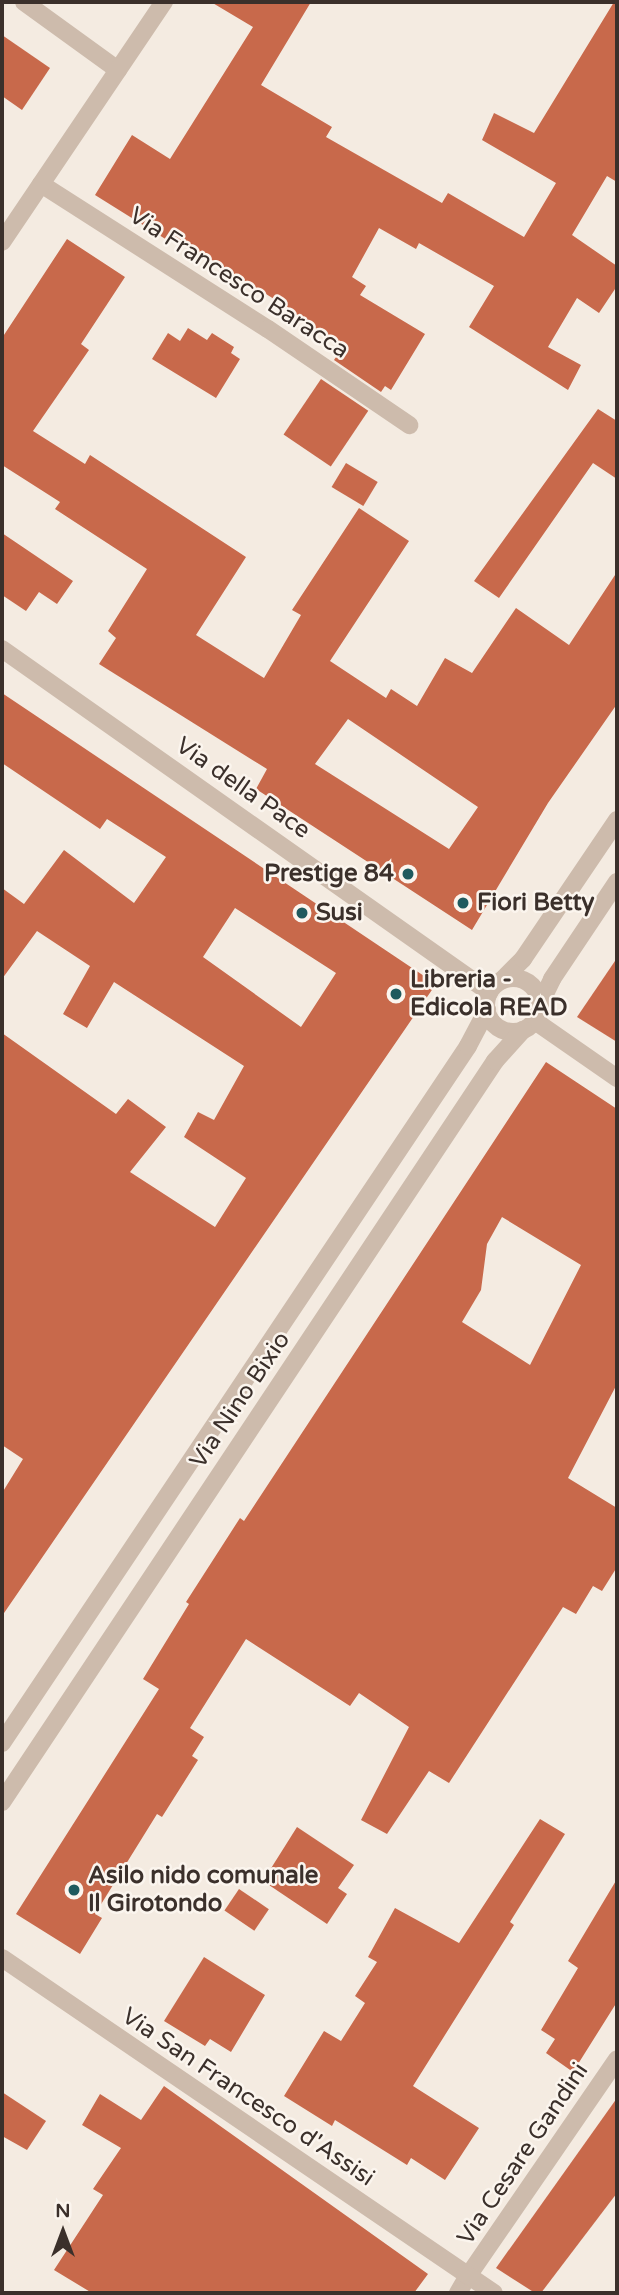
<!DOCTYPE html>
<style>
body{margin:0}
#map{position:relative;width:619px;height:2295px;overflow:hidden;background:#f4ebe1;font-family:"Varela Round",sans-serif}
div>[style]{position:absolute}
.building>*{inset:0;background:#c8694b;transform-origin:0 0}
.pedestrian>*{height:18px;margin:-9px;padding:0 9px;transform-origin:9px;border-radius:9px;background:#cdbbac}
.minor>*{height:18px;margin:-9px;padding:0 9px;transform-origin:9px;border-radius:9px;background:#cdbbac}
.tertiary>*{height:18px;margin:-9px;padding:0 9px;transform-origin:9px;border-radius:9px;background:#cdbbac}
.tertiary>.ring{margin:-9px;padding:0;box-sizing:content-box;background:none;border:18px solid #cdbbac;border-radius:50%}
.dots>*{width:19px;height:19px;translate:-50% -50%;box-sizing:border-box;border:4px solid #fbf5ee;border-radius:50%}
span{translate:-50% -50%;white-space:nowrap;text-align:center;line-height:1.15;-webkit-text-stroke:5px #fbf5ee;paint-order:stroke}
.street-label{font-size:24px;color:#3b302b}
.poi-label{font-size:24px;color:#3b302b;font-weight:700}
.right{translate:-100% -50%;text-align:right}
.left{translate:0 -50%;text-align:left}
.frame{position:absolute;inset:0;border:4px solid #3b302b;pointer-events:none}
.north{position:absolute;left:28px;top:2197px;width:70px;height:70px;-webkit-text-stroke:5px #fbf5ee;paint-order:stroke;rotate:0deg;font-size:19px;font-weight:700;line-height:28px;text-align:center;color:#3b302b}
.north::after{content:'';display:block;margin:auto;width:24px;height:32px;background:#3b302b;clip-path:polygon(50% 0,100% 100%,50% 72%,0 100%)}
</style>
<div id="map">
<div class="building">
<div style="clip-path:polygon(211px 2px,311px 2px,261px 85px,332px 127px,326px 137px,442px 203px,448px 193px,524px 237px,556px 183px,482px 140px,494px 113px,534px 133px,614px 2px,617px 2px,617px 182px,607px 176px,572px 235px,617px 266px,617px 286px,599px 313px,577px 298px,548px 347px,581px 365px,568px 390px,469px 327px,494px 286px,419px 243px,416px 249px,379px 228px,352px 277px,366px 286px,360px 295px,425px 334px,391px 390px,385px 386px,381px 392px,334px 360px,342px 348px,282px 304px,170px 234px,167px 240px,95px 195px,132px 135px,170px 159px,253px 27px)"></div>
<div style="clip-path:polygon(2px 35px,50px 68px,22px 110px,2px 96px)"></div>
<div style="clip-path:polygon(evenodd,67px 239px,125px 277px,81px 344px,89px 350px,33px 431px,85px 464px,90px 455px,246px 557px,196px 635px,264px 678px,301px 615px,292px 610px,359px 508px,409px 541px,330px 661px,386px 698px,391px 689px,417px 706px,445px 658px,472px 673px,516px 608px,569px 645px,617px 572px,617px 704px,548px 803px,472px 930px,256px 789px,267px 769px,99px 664px,116px 638px,108px 631px,147px 569px,55px 509px,60px 502px,2px 465px,2px 338px,67px 239px,348px 719px,478px 807px,449px 849px,315px 764px,348px 719px)"></div>
<div style="clip-path:polygon(188px 328px,207px 340px,212px 333px,234px 347px,231px 353px,240px 359px,216px 398px,152px 359px,168px 333px,180px 341px)"></div>
<div style="left:321px;top:379px;width:57px;height:67px;rotate:34deg"></div>
<div style="clip-path:polygon(598px 409px,617px 421px,617px 479px,593px 463px,499px 598px,474px 581px)"></div>
<div style="left:346px;top:463px;width:37px;height:28px;rotate:31deg"></div>
<div style="clip-path:polygon(2px 533px,73px 581px,57px 604px,39px 592px,26px 611px,2px 595px)"></div>
<div style="clip-path:polygon(evenodd,2px 693px,436px 984px,2px 1616px,2px 1493px,23px 1459px,2px 1445px,2px 1033px,116px 1114px,128px 1099px,166px 1127px,130px 1172px,215px 1227px,246px 1178px,184px 1137px,198px 1112px,214px 1120px,244px 1066px,114px 982px,87px 1028px,63px 1014px,90px 966px,37px 931px,2px 979px,2px 888px,24px 904px,64px 850px,134px 903px,166px 857px,107px 819px,100px 829px,2px 763px,2px 693px,235px 908px,336px 973px,301px 1027px,203px 957px,235px 908px)"></div>
<div style="clip-path:polygon(617px 958px,617px 1042px,577px 1017px)"></div>
<div style="clip-path:polygon(evenodd,546px 1062px,617px 1109px,617px 1384px,568px 1478px,617px 1508px,617px 1567px,602px 1591px,593px 1586px,576px 1614px,563px 1607px,449px 1783px,429px 1771px,387px 1834px,361px 1820px,409px 1727px,359px 1693px,350px 1706px,246px 1639px,190px 1728px,204px 1737px,192px 1756px,198px 1760px,162px 1817px,157px 1814px,95px 1914px,102px 1918px,80px 1954px,16px 1914px,159px 1689px,143px 1679px,189px 1604px,186px 1602px,240px 1518px,244px 1521px,546px 1062px,502px 1217px,581px 1265px,530px 1365px,462px 1322px,481px 1290px,487px 1244px,502px 1217px)"></div>
<div style="clip-path:polygon(540px 1819px,565px 1834px,510px 1922px,514px 1925px,413px 2086px,479px 2128px,445px 2180px,411px 2158px,407px 2165px,335px 2120px,332px 2126px,284px 2096px,324px 2031px,341px 2041px,365px 2003px,355px 1996px,377px 1962px,368px 1957px,395px 1908px,459px 1943px)"></div>
<div style="clip-path:polygon(297px 1827px,354px 1865px,338px 1888px,347px 1894px,327px 1924px,263px 1881px)"></div>
<div style="clip-path:polygon(617px 1879px,617px 2002px,573px 2072px,546px 2053px,555px 2039px,541px 2030px,578px 1968px,568px 1961px)"></div>
<div style="left:239px;top:1889px;width:36px;height:26px;rotate:34deg"></div>
<div style="clip-path:polygon(204px 1957px,265px 1995px,231px 2052px,210px 2039px,205px 2046px,164px 2021px)"></div>
<div style="clip-path:polygon(164px 2086px,428px 2274px,414px 2293px,92px 2293px,54px 2270px,103px 2195px,93px 2189px,121px 2148px,82px 2125px,100px 2094px,141px 2120px)"></div>
<div style="clip-path:polygon(2px 2092px,46px 2121px,27px 2150px,2px 2136px)"></div>
<div style="clip-path:polygon(617px 2098px,617px 2193px,541px 2293px,535px 2293px,496px 2268px)"></div>
</div>
<div class="pedestrian">
<div style="left:458px;top:2293px;width:20px;rotate:-60deg"></div>
</div>
<div class="minor">
<div style="left:24px;top:2px;width:116px;rotate:35.9deg"></div>
<div style="left:41px;top:184px;width:269px;rotate:32.6deg"></div>
<div style="left:268px;top:329px;width:171px;rotate:34.2deg"></div>
<div style="left:2px;top:242px;width:290px;rotate:-56deg"></div>
<div style="left:468px;top:2276px;width:263px;rotate:-55.5deg"></div>
</div>
<div class="tertiary">
<div style="left:2px;top:649px;width:596px;rotate:35.16deg"></div>
<div class="ring" style="left:486px;top:978px;width:36px;height:36px"></div>
<div style="left:502px;top:980px;width:30px;rotate:-45deg"></div>
<div style="left:523px;top:959px;width:168px;rotate:-55.9deg"></div>
<div style="left:540px;top:1004px;width:28px;rotate:-64deg"></div>
<div style="left:552px;top:979px;width:117px;rotate:-56.2deg"></div>
<div style="left:535px;top:1021px;width:100px;rotate:34.8deg"></div>
<div style="left:2px;top:1743px;width:838px;rotate:-56.23deg"></div>
<div style="left:468px;top:1046px;width:41px;rotate:-62.2deg"></div>
<div style="left:2px;top:1802px;width:890px;rotate:-56.36deg"></div>
<div style="left:495px;top:1061px;width:42px;rotate:-47.9deg"></div>
<div style="left:2px;top:1958px;width:595px;rotate:34.25deg"></div>
</div>
<div class="dots">
<div style="left:408px;top:874px;background:#1f5a5e"></div>
<div style="left:463px;top:903px;background:#1f5a5e"></div>
<div style="left:302px;top:913px;background:#1f5a5e"></div>
<div style="left:396px;top:994px;background:#1f5a5e"></div>
<div style="left:74px;top:1890px;background:#1f5a5e"></div>
</div>
<div class="street-label">
<span style="left:239px;top:283px;rotate:33deg">Via Francesco Baracca</span>
<span style="left:243px;top:788px;rotate:35deg">Via della Pace</span>
<span style="left:240px;top:1400px;rotate:-56deg">Via Nino Bixio</span>
<span style="left:248px;top:2097px;rotate:34deg">Via San Francesco d'Assisi</span>
<span style="left:523px;top:2154px;rotate:-56deg">Via Cesare Gandini</span>
</div>
<div class="poi-label">
<span class="right" style="left:394px;top:874px">Prestige 84</span>
<span class="left" style="left:477px;top:903px">Fiori Betty</span>
<span class="left" style="left:316px;top:913px">Susi</span>
<span class="left" style="left:410px;top:994px">Libreria -<br>Edicola READ</span>
<span class="left" style="left:88px;top:1890px">Asilo nido comunale<br>Il Girotondo</span>
</div>
<div class="frame"></div>
<div class="north">N</div>
</div>
